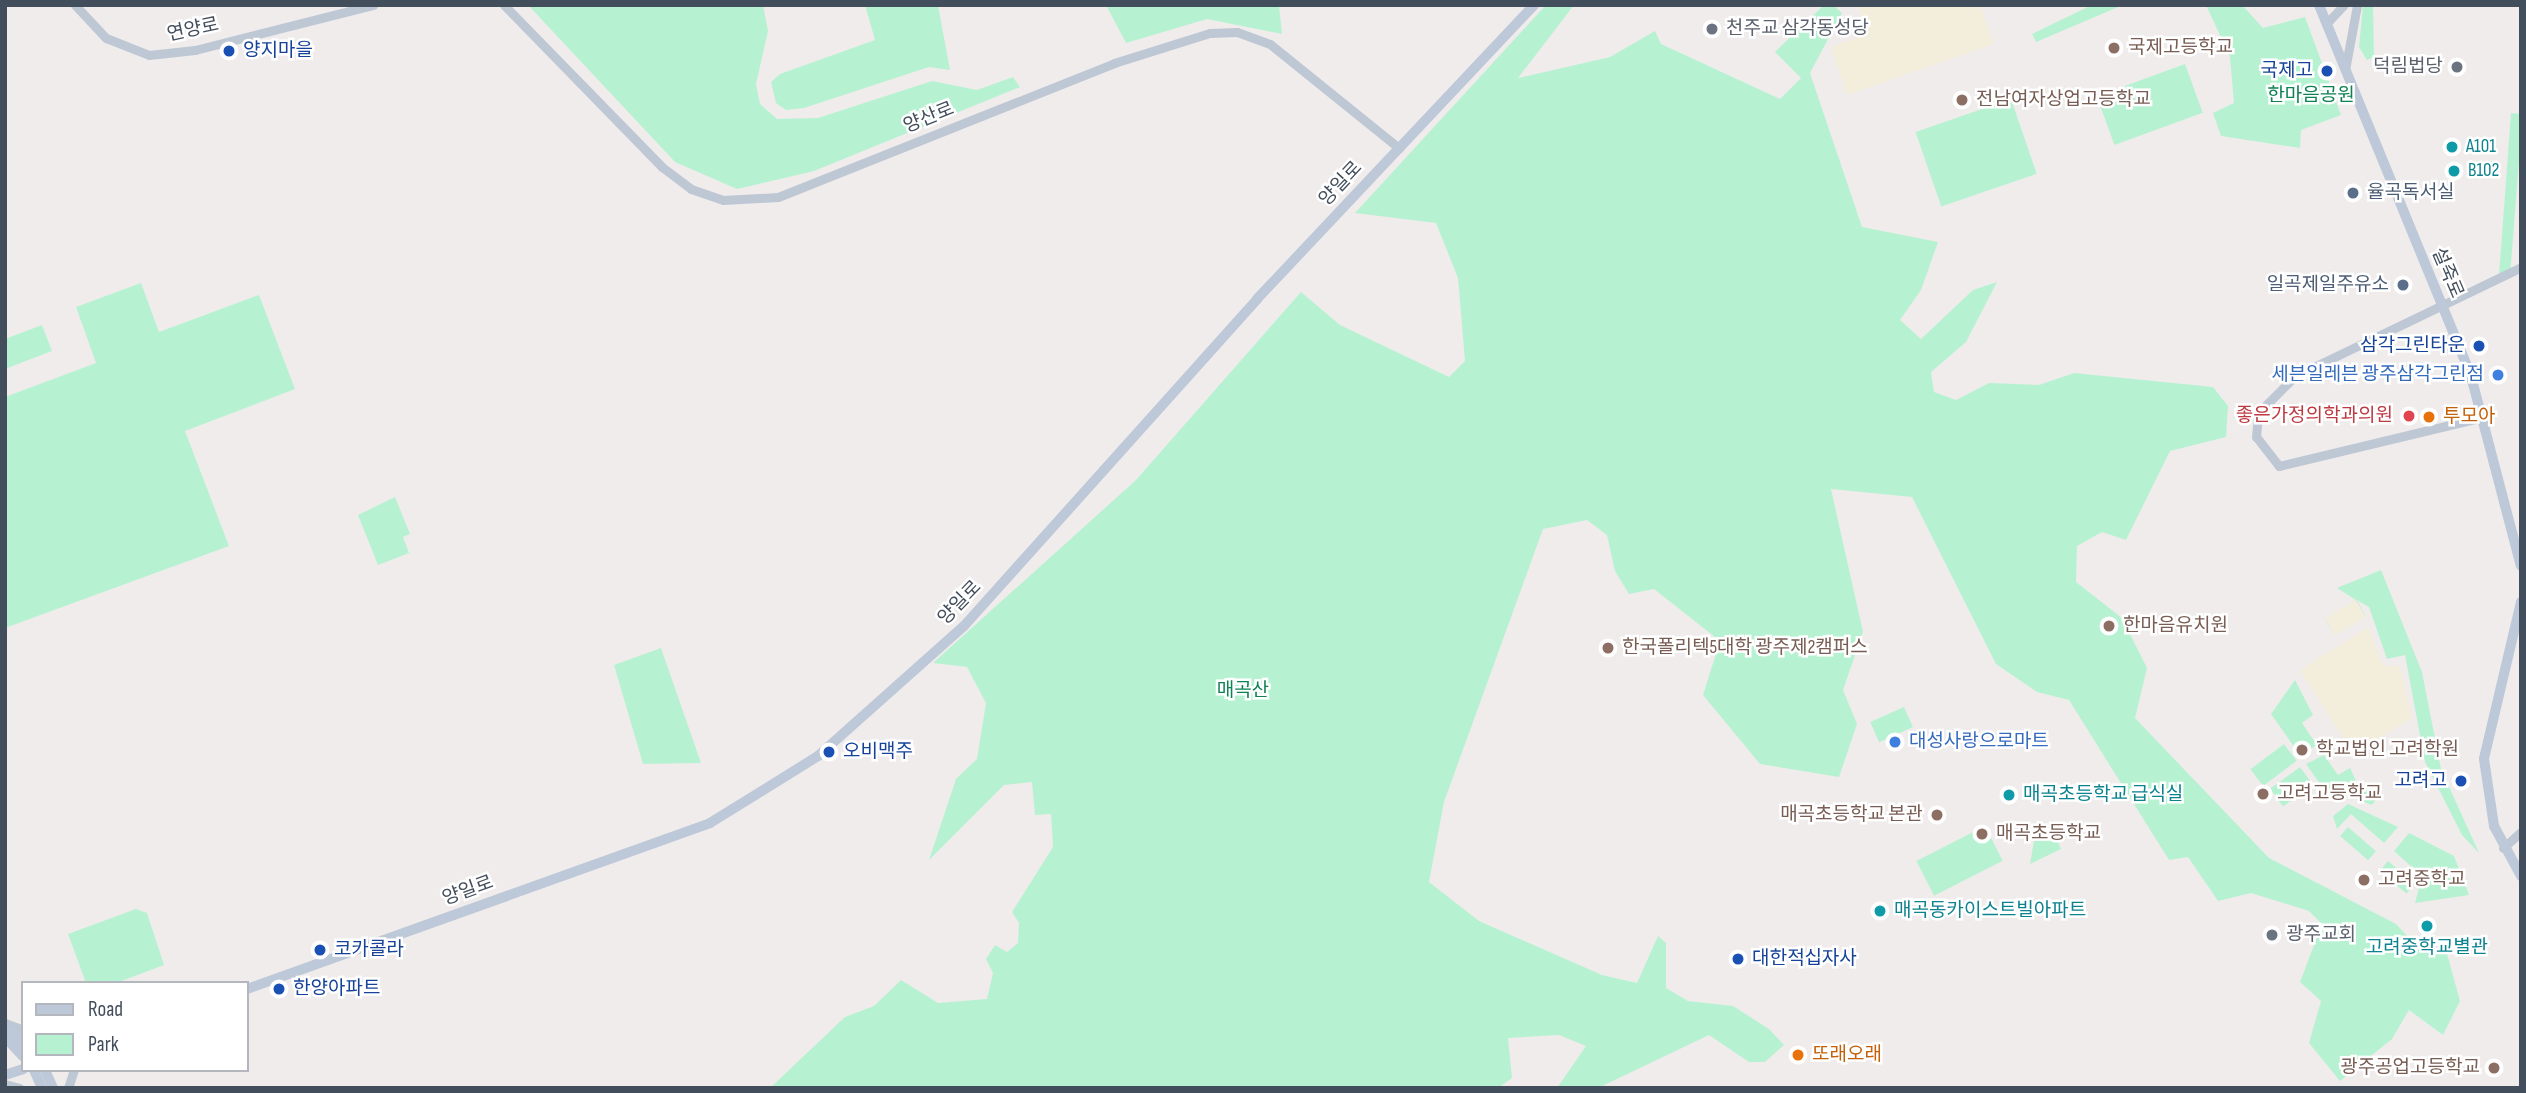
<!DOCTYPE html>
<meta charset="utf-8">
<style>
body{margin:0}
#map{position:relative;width:2526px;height:1093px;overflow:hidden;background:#f0ecec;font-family:"Sofia Sans Condensed","Noto Sans KR",sans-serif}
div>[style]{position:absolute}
.green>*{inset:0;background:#b6f2d2;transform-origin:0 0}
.sand>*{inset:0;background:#f3eddb;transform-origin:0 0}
.tertiary>*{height:9px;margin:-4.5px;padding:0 4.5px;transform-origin:4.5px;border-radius:4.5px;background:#bec7d4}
.secondary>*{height:10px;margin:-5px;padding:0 5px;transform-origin:5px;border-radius:5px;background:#bdc8d8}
.dots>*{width:19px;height:19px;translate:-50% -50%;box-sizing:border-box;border:4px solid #fff;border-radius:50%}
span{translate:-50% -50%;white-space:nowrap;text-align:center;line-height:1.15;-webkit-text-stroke:5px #fff;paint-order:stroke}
.worship-label{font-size:19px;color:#5b616d}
.left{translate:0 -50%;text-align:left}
.right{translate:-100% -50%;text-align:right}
.street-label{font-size:19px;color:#434e5c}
.education-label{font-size:19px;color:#785e54}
.transit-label{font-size:19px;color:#164399}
.park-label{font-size:19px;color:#0f8252}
.culture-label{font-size:19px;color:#0d838f}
.service-label{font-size:19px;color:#4e5e75}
.shop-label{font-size:19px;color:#366cbe}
.health-label{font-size:19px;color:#be3a42}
.food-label{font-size:19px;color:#c56008}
.frame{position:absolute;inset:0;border:7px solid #434e5c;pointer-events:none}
.legend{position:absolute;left:21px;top:981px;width:228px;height:91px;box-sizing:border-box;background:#fff;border:2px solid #b4b8be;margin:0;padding:9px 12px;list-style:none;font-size:21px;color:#434e5c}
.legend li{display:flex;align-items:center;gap:14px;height:35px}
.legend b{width:35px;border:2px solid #b4b8be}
</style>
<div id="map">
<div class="green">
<div style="clip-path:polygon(528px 5px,763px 5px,768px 31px,756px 84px,760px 104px,777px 119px,818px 118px,932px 81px,977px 90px,1013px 77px,1020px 87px,814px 171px,737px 189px,675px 162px)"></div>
<div style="clip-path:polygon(865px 5px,938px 5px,950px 70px,929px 67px,804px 108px,786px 110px,776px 103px,771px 82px,780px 74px,875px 40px)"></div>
<div style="clip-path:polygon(1106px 5px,1279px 5px,1282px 34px,1207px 19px,1126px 43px)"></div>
<div style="clip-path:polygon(1546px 5px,1574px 5px,1518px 78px,1610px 57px,1655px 31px,1661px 44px,1780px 99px,1801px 78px,1775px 52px,1824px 5px,1833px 5px,1842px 13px,1810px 73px,1862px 227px,1938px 242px,1921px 290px,1900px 320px,1921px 339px,1973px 290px,1997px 282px,1966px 342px,1931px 372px,1934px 392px,1956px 400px,1989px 383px,2039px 385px,2074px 373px,2213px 387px,2228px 406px,2226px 437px,2170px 451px,2126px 540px,2102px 532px,2077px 546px,2076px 582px,2122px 618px,2147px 668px,2135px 718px,2269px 858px,2396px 924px,2421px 951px,2446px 950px,2460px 1001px,2443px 1035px,2409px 1010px,2392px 1039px,2340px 1081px,2309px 1043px,2321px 1001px,2300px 982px,2322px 924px,2309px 911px,2251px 893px,2218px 901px,2188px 857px,2169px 860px,2069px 700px,2037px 692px,1996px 664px,1912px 497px,1831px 489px,1863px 632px,1843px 690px,1857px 724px,1839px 777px,1760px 764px,1703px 695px,1720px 641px,1654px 589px,1629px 594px,1615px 571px,1607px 535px,1587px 520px,1543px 529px,1444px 802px,1429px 882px,1479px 921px,1602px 975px,1637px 983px,1658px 936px,1666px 943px,1666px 988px,1688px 1001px,1733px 1006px,1769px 1029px,1784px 1045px,1765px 1062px,1749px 1062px,1709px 1035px,1598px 1088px,1557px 1088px,1586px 1046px,1559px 1035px,1508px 1038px,1512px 1078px,1498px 1088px,770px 1088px,845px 1017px,874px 1006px,901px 980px,938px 1003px,987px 999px,993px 973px,986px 959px,995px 945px,1007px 952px,1018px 943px,1019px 923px,1012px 912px,1053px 847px,1051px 814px,1035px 815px,1032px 782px,1004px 785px,929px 860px,956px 779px,977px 759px,986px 703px,967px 667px,933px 663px,1136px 480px,1301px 292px,1340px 325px,1449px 377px,1465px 361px,1458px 278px,1436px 223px,1355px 213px)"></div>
<div style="clip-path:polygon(2092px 5px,2123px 5px,2036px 42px,2032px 34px)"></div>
<div style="clip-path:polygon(2206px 5px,2242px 5px,2263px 28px,2305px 17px,2341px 115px,2301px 130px,2300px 148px,2221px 136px,2213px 113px,2234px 103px,2230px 57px)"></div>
<div style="clip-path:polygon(2363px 5px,2373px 5px,2374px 57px,2367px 60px,2359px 47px)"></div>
<div style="left:2185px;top:64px;width:52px;height:94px;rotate:70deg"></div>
<div style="left:2011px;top:99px;width:79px;height:101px;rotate:71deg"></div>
<div style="clip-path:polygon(2511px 113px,2521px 114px,2521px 135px,2510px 276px,2499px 275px)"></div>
<div style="clip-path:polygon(141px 283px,159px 332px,259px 295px,295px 389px,185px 431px,229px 546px,5px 628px,5px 397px,96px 363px,76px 307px)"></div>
<div style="clip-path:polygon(42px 325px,52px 351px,5px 369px,5px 339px)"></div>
<div style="clip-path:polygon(395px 497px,410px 534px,403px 537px,409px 553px,378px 565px,358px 515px)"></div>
<div style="clip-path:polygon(2381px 570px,2422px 672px,2441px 769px,2479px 853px,2462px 835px,2425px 762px,2405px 655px,2387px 659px,2369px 607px,2357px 600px,2366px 617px,2335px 635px,2325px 619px,2356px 600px,2337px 588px)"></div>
<div style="clip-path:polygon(661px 648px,701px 763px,643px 764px,614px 665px)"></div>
<div style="clip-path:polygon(2295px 680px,2313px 715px,2302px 723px,2317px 745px,2300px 755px,2271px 714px)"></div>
<div style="left:1904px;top:707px;width:22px;height:37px;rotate:66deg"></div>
<div style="left:2284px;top:744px;width:21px;height:42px;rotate:53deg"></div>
<div style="clip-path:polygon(2324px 755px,2338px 775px,2350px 768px,2357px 783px,2378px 797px,2372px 805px,2321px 785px,2306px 764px)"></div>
<div style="left:2300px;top:767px;width:22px;height:37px;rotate:54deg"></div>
<div style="clip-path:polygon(2348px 804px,2398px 827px,2384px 843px,2351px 814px,2337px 829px,2333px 816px)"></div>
<div style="left:1985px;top:826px;width:39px;height:77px;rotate:63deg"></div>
<div style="left:2348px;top:827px;width:37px;height:12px;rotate:41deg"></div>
<div style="clip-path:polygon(2054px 833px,2061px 849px,2030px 864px,2034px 841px)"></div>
<div style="clip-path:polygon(2409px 833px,2454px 856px,2469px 895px,2415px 903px,2422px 876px,2394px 851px)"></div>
<div style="left:2388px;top:861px;width:35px;height:13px;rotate:40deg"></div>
<div style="clip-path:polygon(136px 909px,147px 913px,164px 965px,116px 983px,86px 983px,68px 934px)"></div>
</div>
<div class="sand">
<div style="clip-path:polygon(1858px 5px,1980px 5px,1994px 44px,1847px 95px,1831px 47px,1867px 34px)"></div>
<div style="left:2356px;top:600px;width:20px;height:36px;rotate:60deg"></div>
<div style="clip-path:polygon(2368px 627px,2383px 666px,2400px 666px,2412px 718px,2353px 754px,2300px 670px)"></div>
</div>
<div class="tertiary">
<div style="left:75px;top:5px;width:45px;rotate:46.8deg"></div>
<div style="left:106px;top:38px;width:46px;rotate:21.6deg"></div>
<div style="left:149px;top:55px;width:46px;rotate:-6.2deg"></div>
<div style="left:195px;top:50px;width:184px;rotate:-14.2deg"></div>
<div style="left:504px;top:5px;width:226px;rotate:45.7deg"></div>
<div style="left:662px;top:167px;width:36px;rotate:37deg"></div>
<div style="left:691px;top:189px;width:34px;rotate:19deg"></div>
<div style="left:723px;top:200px;width:55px;rotate:-3.1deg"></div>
<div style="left:778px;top:197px;width:362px;rotate:-21.7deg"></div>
<div style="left:1114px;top:63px;width:101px;rotate:-17.4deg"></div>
<div style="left:1210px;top:33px;width:27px;rotate:-2deg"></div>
<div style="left:1237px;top:32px;width:35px;rotate:20deg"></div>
<div style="left:1270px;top:44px;width:166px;rotate:38.9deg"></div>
<div style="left:2326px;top:24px;width:26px;rotate:-47deg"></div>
<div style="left:2345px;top:70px;width:66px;rotate:-79.5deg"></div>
<div style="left:2483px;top:417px;width:210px;rotate:166.5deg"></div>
<div style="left:2279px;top:466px;width:37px;rotate:-128deg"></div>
<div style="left:2256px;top:437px;width:24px;rotate:-85deg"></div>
<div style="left:2258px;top:413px;width:52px;rotate:-45deg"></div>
<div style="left:2295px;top:376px;width:251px;rotate:-25.7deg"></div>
<div style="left:2503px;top:848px;width:24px;rotate:-42deg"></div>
<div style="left:5px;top:1023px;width:19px;rotate:21deg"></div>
<div style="left:5px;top:1084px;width:15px;rotate:16deg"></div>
<div style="left:68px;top:1088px;width:19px;rotate:-72deg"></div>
</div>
<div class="secondary">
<div style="left:2319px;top:5px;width:401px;rotate:67.7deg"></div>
<div style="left:2471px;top:376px;width:196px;rotate:75.3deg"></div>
<div style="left:2521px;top:602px;width:161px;rotate:103.3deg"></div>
<div style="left:2484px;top:759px;width:68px;rotate:81.5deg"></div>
<div style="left:2494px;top:826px;width:57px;rotate:61.6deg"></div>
<div style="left:247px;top:989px;width:492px;rotate:-19.7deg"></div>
<div style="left:710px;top:823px;width:127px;rotate:-31.8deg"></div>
<div style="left:818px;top:756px;width:195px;rotate:-41.7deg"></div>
<div style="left:964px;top:626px;width:439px;rotate:-48.1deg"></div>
<div style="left:1257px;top:299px;width:404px;rotate:-46.7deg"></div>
<div style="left:5px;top:1026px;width:25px;rotate:43deg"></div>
<div style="left:5px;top:1037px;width:26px;rotate:47deg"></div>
<div style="left:34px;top:1070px;width:20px;rotate:66deg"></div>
<div style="left:45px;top:1070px;width:20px;rotate:66deg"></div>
<div style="left:5px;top:1075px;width:19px;rotate:-18deg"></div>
</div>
<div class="dots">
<div style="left:1712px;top:29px;background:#6b7280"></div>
<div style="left:2114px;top:48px;background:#8d6e63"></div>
<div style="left:229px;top:51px;background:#1a4fb4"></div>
<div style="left:2457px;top:67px;background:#6b7280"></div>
<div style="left:2327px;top:71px;background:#1a4fb4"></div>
<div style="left:1962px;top:100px;background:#8d6e63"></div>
<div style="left:2452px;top:147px;background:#0f9aa8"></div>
<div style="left:2454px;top:171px;background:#0f9aa8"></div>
<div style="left:2353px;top:193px;background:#5c6f8a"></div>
<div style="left:2403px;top:285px;background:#5c6f8a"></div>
<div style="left:2479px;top:346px;background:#1a4fb4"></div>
<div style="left:2498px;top:375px;background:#3f7fe0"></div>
<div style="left:2409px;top:416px;background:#e0444e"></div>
<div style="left:2429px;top:417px;background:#e8710a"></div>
<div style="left:2109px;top:626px;background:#8d6e63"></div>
<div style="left:1608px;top:648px;background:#8d6e63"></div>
<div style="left:1895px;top:742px;background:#3f7fe0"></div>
<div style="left:2302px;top:750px;background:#8d6e63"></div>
<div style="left:829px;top:752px;background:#1a4fb4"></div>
<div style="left:2461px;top:781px;background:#1a4fb4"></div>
<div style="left:2263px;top:794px;background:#8d6e63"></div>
<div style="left:2009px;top:795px;background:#0f9aa8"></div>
<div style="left:1937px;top:815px;background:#8d6e63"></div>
<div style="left:1982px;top:834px;background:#8d6e63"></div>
<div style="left:2364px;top:880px;background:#8d6e63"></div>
<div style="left:1880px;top:911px;background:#0f9aa8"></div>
<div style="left:2427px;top:926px;background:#0f9aa8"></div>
<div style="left:2272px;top:935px;background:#6b7280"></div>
<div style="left:320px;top:950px;background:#1a4fb4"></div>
<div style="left:1738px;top:959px;background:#1a4fb4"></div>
<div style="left:279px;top:989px;background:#1a4fb4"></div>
<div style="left:1798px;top:1055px;background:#e8710a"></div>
<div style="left:2494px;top:1068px;background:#8d6e63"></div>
</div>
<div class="worship-label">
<span class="left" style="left:1726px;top:29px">천주교 삼각동성당</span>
<span class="right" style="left:2443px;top:67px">덕림법당</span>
<span class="left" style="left:2286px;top:935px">광주교회</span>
</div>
<div class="street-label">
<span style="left:193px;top:30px;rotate:-12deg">연양로</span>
<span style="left:929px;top:118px;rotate:-22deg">양산로</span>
<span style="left:1341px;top:184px;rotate:-47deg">양일로</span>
<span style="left:2447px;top:273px;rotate:67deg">설죽로</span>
<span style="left:960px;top:603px;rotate:-46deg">양일로</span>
<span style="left:468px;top:891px;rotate:-20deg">양일로</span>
</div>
<div class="education-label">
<span class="left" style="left:2128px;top:48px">국제고등학교</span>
<span class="left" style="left:1976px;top:100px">전남여자상업고등학교</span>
<span class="left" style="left:2123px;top:626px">한마음유치원</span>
<span class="left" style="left:1622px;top:648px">한국폴리텍5대학 광주제2캠퍼스</span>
<span class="left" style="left:2316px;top:750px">학교법인 고려학원</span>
<span class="left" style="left:2277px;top:794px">고려고등학교</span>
<span class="right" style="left:1923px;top:815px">매곡초등학교 본관</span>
<span class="left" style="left:1996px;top:834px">매곡초등학교</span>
<span class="left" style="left:2378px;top:880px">고려중학교</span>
<span class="right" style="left:2480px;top:1068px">광주공업고등학교</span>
</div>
<div class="transit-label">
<span class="left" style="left:243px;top:51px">양지마을</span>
<span class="right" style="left:2313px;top:71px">국제고</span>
<span class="right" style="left:2465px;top:346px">삼각그린타운</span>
<span class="left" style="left:843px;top:752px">오비맥주</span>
<span class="right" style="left:2447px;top:781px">고려고</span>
<span class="left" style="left:334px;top:950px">코카콜라</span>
<span class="left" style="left:1752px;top:959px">대한적십자사</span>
<span class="left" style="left:293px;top:989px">한양아파트</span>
</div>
<div class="park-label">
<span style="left:2311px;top:96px">한마음공원</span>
<span style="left:1243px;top:691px">매곡산</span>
</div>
<div class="culture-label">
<span class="left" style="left:2466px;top:147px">A101</span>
<span class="left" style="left:2468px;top:171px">B102</span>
<span class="left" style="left:2023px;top:795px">매곡초등학교 급식실</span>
<span class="left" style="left:1894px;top:911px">매곡동카이스트빌아파트</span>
<span style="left:2427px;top:948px">고려중학교별관</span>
</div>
<div class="service-label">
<span class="left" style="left:2367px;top:193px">율곡독서실</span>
<span class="right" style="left:2389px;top:285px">일곡제일주유소</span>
</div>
<div class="shop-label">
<span class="right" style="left:2484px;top:375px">세븐일레븐 광주삼각그린점</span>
<span class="left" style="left:1909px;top:742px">대성사랑으로마트</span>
</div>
<div class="health-label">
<span class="right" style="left:2393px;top:416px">좋은가정의학과의원</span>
</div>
<div class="food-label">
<span class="left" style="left:2443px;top:417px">투모아</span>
<span class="left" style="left:1812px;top:1055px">또래오래</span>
</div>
<div class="frame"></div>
<ul class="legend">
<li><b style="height:9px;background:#bdc8d8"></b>Road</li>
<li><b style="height:19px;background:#b6f2d2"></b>Park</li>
</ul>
</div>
